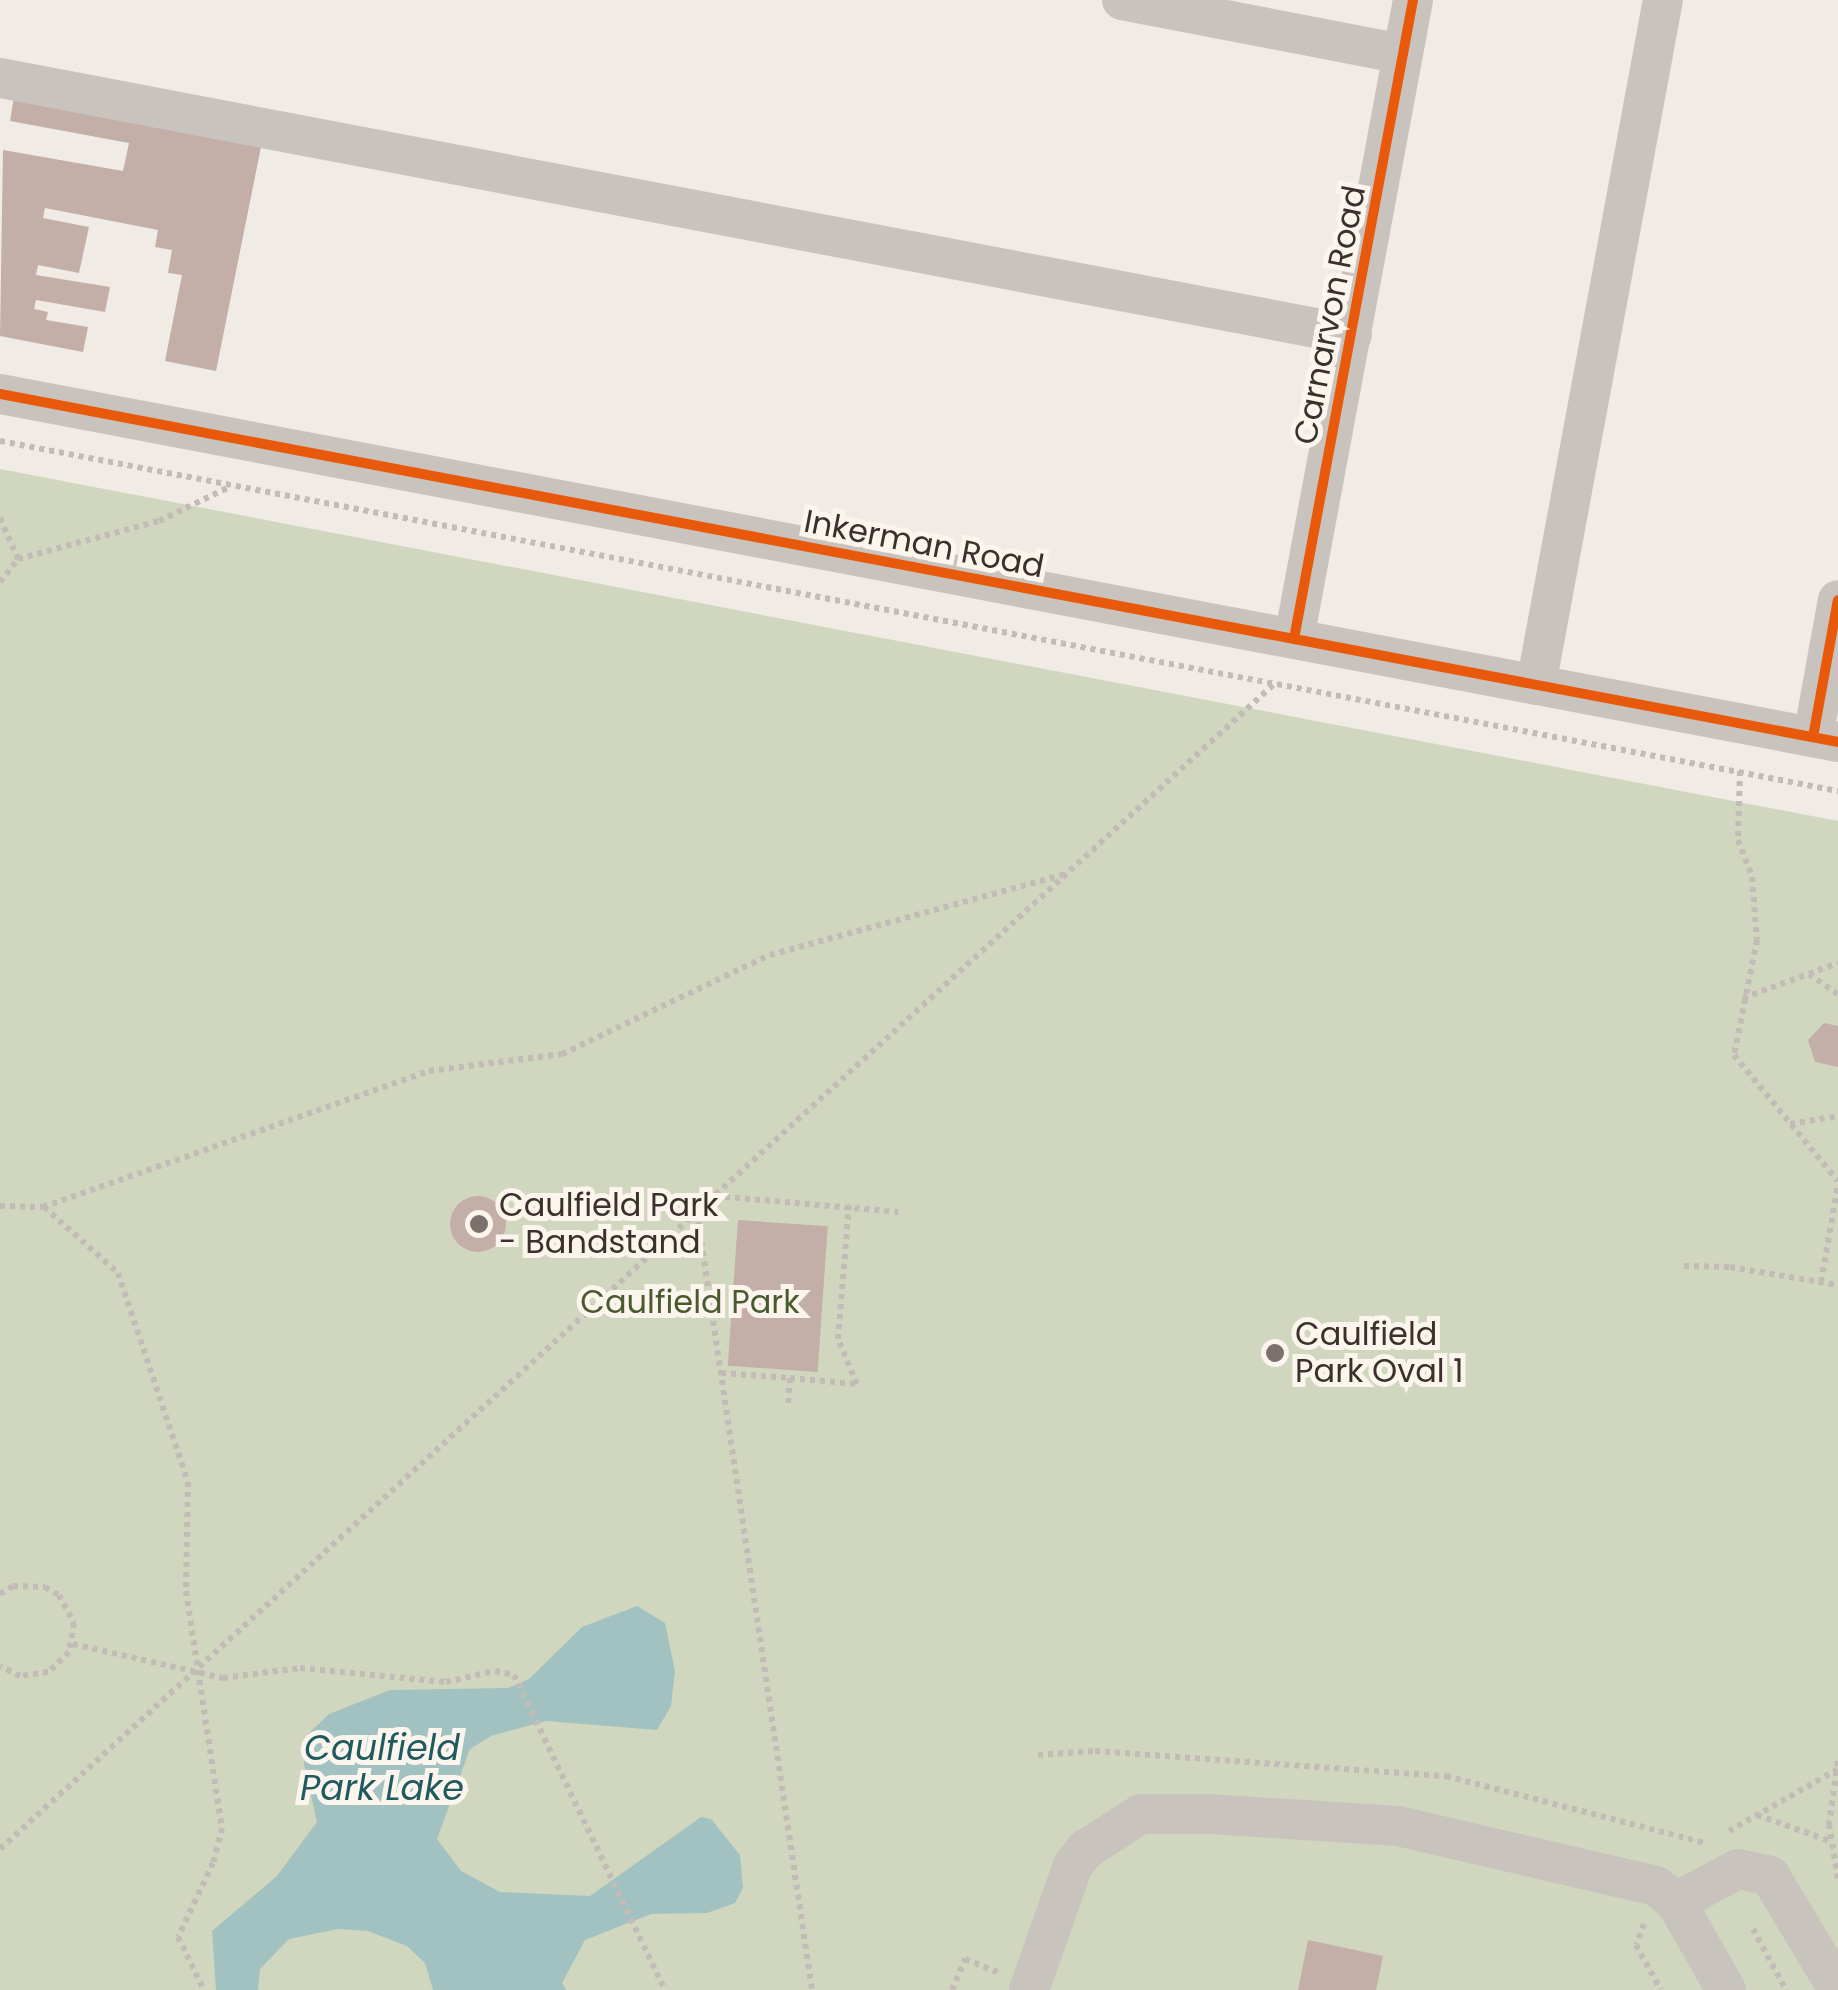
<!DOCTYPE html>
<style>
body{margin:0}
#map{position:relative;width:1838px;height:1990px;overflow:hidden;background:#f0ebe5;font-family:Poppins,sans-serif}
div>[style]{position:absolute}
.green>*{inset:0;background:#d1d6bf}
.water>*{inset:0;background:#a1c2c1}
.building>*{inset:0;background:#c3afa7;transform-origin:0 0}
.round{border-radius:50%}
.path>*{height:6px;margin-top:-3px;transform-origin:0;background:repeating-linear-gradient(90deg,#c2bbb6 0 5px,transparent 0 10px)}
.minor>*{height:40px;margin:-20px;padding:0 20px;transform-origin:20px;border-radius:20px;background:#c9c3be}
.cycleway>*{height:10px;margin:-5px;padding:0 5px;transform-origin:5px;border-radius:5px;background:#e8590c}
.dots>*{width:28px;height:28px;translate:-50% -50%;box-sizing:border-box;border:5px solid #fbf5ee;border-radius:50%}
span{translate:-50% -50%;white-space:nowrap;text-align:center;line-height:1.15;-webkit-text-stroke:10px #fbf5ee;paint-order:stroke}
.street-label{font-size:32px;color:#3b302b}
.poi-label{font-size:32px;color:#3b302b}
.left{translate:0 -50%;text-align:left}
.park-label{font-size:32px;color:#4a5a2e}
.water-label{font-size:35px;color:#1f5a5e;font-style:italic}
</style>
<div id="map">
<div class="green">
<div style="clip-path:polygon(0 469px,1838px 821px,1838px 1990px,0 1990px)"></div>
</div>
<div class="water">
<div style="clip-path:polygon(637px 1606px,665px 1623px,675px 1671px,671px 1706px,657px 1730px,546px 1721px,491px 1736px,470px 1749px,437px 1839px,461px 1871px,500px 1892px,590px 1896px,701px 1817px,711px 1819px,740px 1855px,743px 1888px,735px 1903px,707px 1913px,651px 1914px,585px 1940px,562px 1983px,566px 1990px,433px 1990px,425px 1963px,407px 1946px,368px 1931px,338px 1929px,289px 1939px,260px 1969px,258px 1990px,216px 1990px,212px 1931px,277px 1876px,317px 1822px,304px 1764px,307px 1735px,329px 1714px,390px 1690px,508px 1688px,529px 1679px,582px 1627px)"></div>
</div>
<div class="building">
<div style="clip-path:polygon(15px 91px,263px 137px,216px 371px,165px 361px,182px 275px,168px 273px,172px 250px,155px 247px,158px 230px,45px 208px,43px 218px,89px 227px,79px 273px,38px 265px,36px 275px,110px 287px,105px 312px,36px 300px,34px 309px,48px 312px,46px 320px,88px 327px,83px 352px,0 336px,3px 150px,123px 171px,129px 143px,10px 121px)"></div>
<div style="clip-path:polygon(1824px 1023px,1838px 1026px,1838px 1067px,1815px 1062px,1808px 1040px)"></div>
<div class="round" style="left:450px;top:1196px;width:56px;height:56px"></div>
<div style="left:738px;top:1220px;width:90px;height:146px;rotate:4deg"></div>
<div style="clip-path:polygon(1308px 1940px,1383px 1956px,1376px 1990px,1298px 1990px)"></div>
</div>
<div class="path">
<div style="left:0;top:441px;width:1871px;rotate:10.78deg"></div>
<div style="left:0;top:518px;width:45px;rotate:66.3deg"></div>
<div style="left:0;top:582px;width:29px;rotate:-52deg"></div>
<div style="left:18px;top:559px;width:146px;rotate:-15.1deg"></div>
<div style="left:159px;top:521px;width:78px;rotate:-25.9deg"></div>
<div style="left:1740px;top:771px;width:69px;rotate:91.7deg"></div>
<div style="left:1738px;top:840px;width:40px;rotate:69deg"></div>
<div style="left:1752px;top:877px;width:63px;rotate:85.5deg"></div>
<div style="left:1757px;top:940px;width:117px;rotate:101.3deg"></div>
<div style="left:1734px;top:1055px;width:163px;rotate:50.5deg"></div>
<div style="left:1809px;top:974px;width:35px;rotate:35deg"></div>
<div style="left:1743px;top:998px;width:101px;rotate:-20.2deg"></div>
<div style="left:1790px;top:1124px;width:49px;rotate:-9.5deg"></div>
<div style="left:715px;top:1196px;width:184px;rotate:5deg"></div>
<div style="left:0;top:1206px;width:43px;rotate:1.3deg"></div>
<div style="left:43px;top:1207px;width:409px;rotate:-19.4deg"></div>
<div style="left:429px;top:1071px;width:134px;rotate:-7.3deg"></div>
<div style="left:562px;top:1054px;width:230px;rotate:-25.5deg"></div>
<div style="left:770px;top:955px;width:307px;rotate:-15.3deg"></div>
<div style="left:44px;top:1207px;width:99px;rotate:41.7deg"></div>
<div style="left:118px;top:1273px;width:220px;rotate:71.5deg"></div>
<div style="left:188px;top:1482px;width:109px;rotate:91.1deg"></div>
<div style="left:186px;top:1591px;width:240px;rotate:81.4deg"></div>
<div style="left:222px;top:1828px;width:36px;rotate:104deg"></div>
<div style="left:213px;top:1863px;width:82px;rotate:115.3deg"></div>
<div style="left:178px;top:1937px;width:59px;rotate:63.9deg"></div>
<div style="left:697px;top:1212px;width:786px;rotate:81.59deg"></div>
<div style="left:1684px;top:1266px;width:46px;rotate:1.2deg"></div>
<div style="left:1730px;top:1267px;width:109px;rotate:9.5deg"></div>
<div style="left:1821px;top:1282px;width:98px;rotate:-80.1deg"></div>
<div style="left:721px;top:1373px;width:69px;rotate:4.1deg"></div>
<div style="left:790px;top:1378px;width:27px;rotate:94deg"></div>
<div style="left:790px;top:1378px;width:67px;rotate:5.1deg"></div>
<div style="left:857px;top:1384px;width:49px;rotate:-112.9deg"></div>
<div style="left:838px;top:1339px;width:134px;rotate:-85.3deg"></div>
<div style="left:0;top:1594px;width:15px;rotate:-32deg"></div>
<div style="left:13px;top:1586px;width:32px;rotate:2deg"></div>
<div style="left:45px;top:1587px;width:16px;rotate:30deg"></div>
<div style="left:59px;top:1595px;width:32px;rotate:62deg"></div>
<div style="left:74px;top:1623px;width:29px;rotate:100deg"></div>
<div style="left:69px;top:1652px;width:29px;rotate:136deg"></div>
<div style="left:48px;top:1672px;width:28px;rotate:172deg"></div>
<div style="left:20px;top:1676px;width:22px;rotate:-153deg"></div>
<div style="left:73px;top:1644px;width:154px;rotate:12.8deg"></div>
<div style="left:223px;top:1678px;width:78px;rotate:-7.4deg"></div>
<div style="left:300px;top:1668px;width:147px;rotate:5.5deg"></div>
<div style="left:446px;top:1682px;width:50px;rotate:-12.7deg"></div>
<div style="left:495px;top:1671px;width:19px;rotate:12deg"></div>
<div style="left:514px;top:1675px;width:349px;rotate:64.4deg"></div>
<div style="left:1038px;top:1755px;width:57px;rotate:-4deg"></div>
<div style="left:1095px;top:1751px;width:352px;rotate:4.1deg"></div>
<div style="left:1446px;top:1776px;width:268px;rotate:14.5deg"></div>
<div style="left:1838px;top:1761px;width:64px;rotate:98.1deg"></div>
<div style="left:1829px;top:1824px;width:56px;rotate:80.7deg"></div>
<div style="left:1757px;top:1815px;width:77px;rotate:19.6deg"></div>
<div style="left:1729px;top:1831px;width:125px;rotate:-29.6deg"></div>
<div style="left:0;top:1849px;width:1725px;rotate:-42.44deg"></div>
<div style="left:1644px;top:1924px;width:22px;rotate:111deg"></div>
<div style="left:1636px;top:1945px;width:51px;rotate:60.9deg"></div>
<div style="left:1753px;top:1929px;width:69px;rotate:61.6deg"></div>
<div style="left:952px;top:1990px;width:34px;rotate:-67deg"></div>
<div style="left:965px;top:1959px;width:35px;rotate:22deg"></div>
</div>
<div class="minor">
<div style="left:1122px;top:0;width:286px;rotate:10.9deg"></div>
<div style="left:0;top:78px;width:1376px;rotate:10.76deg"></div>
<div style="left:0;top:394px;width:1871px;rotate:10.72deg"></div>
<div style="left:1294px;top:639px;width:650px;rotate:-79.45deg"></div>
<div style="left:1536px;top:685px;width:697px;rotate:-79.5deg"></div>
<div style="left:1813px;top:737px;width:139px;rotate:-79.7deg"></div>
<div style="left:1676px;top:1902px;width:70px;rotate:-28deg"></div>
<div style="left:1738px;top:1869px;width:33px;rotate:12deg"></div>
<div style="left:1770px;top:1876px;width:132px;rotate:59deg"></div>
<div style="left:1029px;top:1990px;width:133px;rotate:-70.6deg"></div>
<div style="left:1073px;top:1865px;width:21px;rotate:-51deg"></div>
<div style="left:1086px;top:1849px;width:65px;rotate:-32.5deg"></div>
<div style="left:1141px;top:1814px;width:67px"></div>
<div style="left:1208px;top:1814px;width:190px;rotate:3.6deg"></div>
<div style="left:1398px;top:1826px;width:265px;rotate:13.1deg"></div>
<div style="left:1656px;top:1886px;width:26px;rotate:39deg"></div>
<div style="left:1676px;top:1902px;width:101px;rotate:60.4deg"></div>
</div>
<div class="cycleway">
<div style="left:0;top:394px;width:1871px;rotate:10.72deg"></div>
<div style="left:1294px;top:639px;width:650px;rotate:-79.45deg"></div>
<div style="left:1813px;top:737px;width:139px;rotate:-79.7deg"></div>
</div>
<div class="dots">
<div style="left:479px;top:1224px;background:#7a716c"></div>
<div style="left:1275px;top:1353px;background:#7a716c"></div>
</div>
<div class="street-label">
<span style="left:1330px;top:315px;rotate:-79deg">Carnarvon Road</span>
<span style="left:924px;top:544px;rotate:11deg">Inkerman Road</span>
</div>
<div class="poi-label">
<span class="left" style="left:499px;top:1224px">Caulfield Park<br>- Bandstand</span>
<span class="left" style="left:1295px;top:1353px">Caulfield<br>Park Oval 1</span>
</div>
<div class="park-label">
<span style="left:690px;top:1302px">Caulfield Park</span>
</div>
<div class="water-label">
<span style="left:382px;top:1768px">Caulfield<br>Park Lake</span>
</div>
</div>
